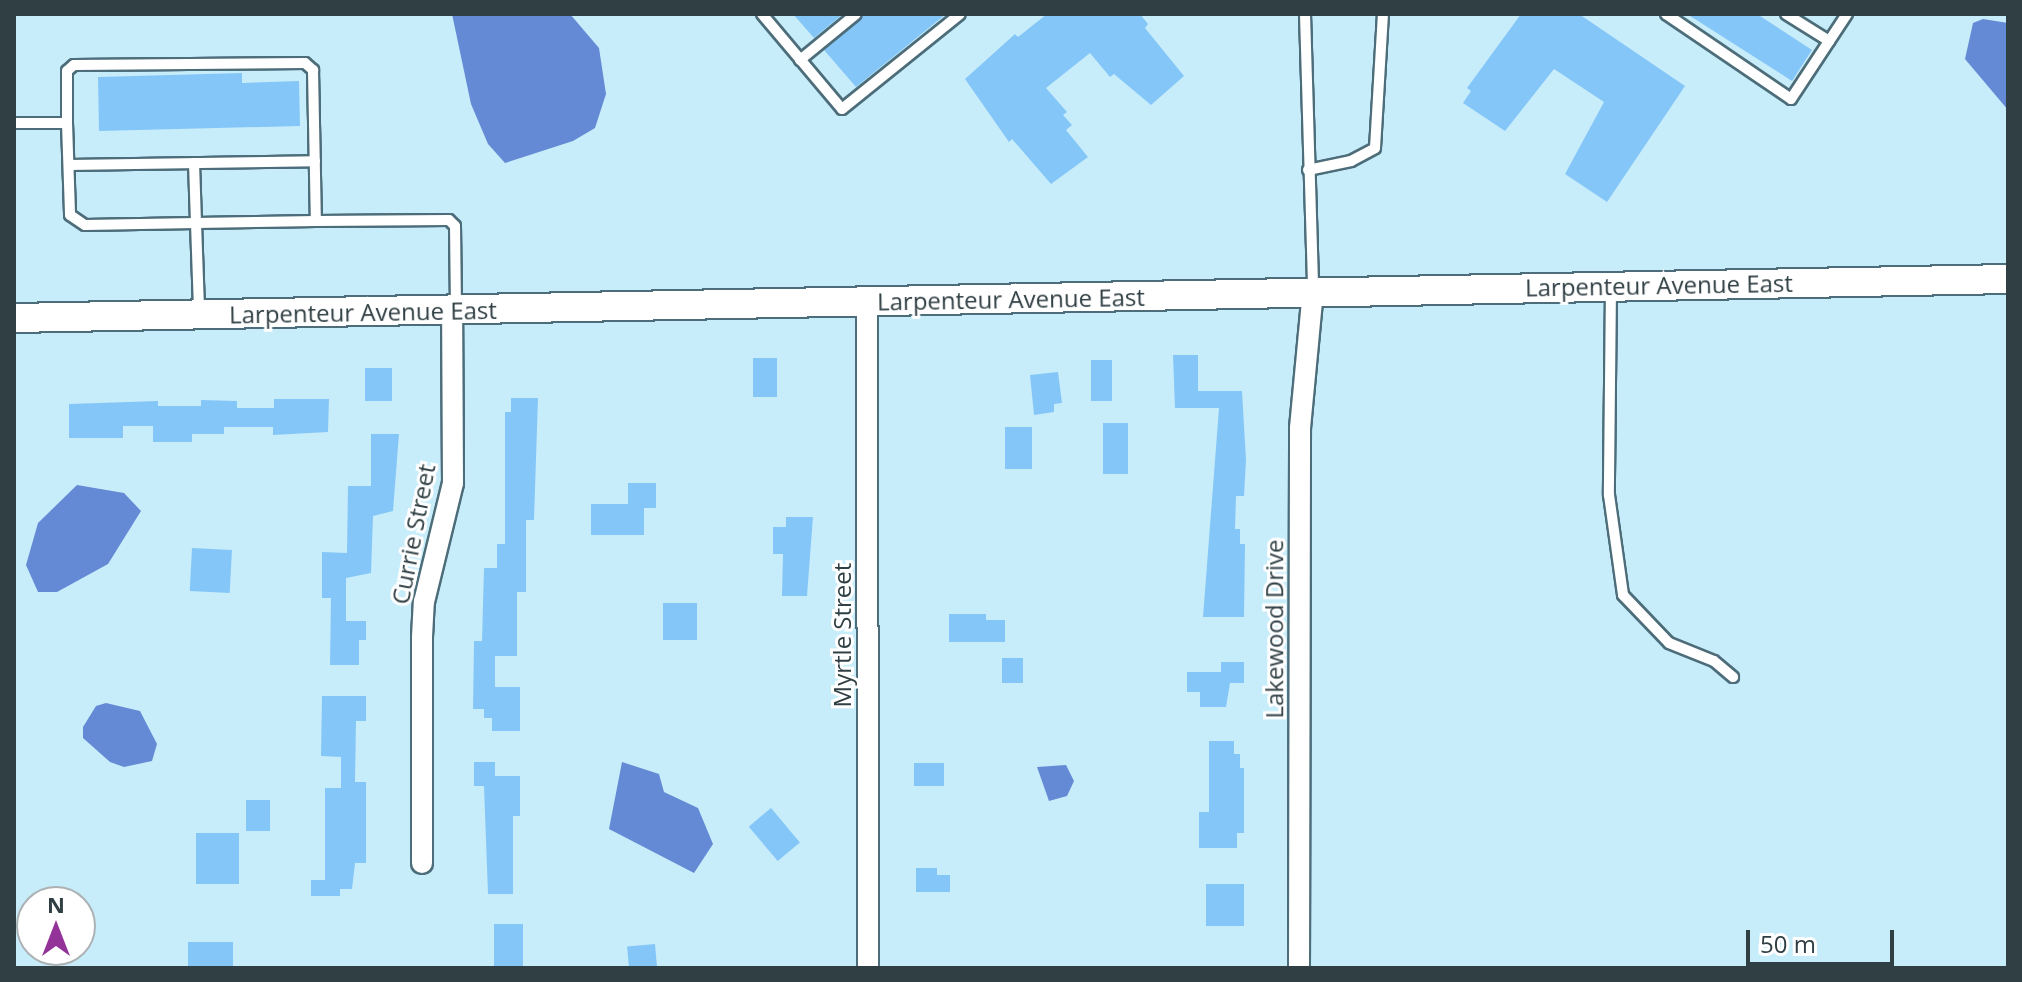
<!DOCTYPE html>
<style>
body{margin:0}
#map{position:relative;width:2022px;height:982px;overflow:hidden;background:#c8edfa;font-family:"Open Sans",sans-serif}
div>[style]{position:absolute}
.water>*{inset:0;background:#648ad6}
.building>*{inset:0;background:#85c6f8;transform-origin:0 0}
.roads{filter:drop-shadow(2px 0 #4c6d79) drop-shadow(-2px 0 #4c6d79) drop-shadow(0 2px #4c6d79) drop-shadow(0 -2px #4c6d79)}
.lane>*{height:10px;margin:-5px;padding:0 5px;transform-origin:5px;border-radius:5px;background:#fff}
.street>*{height:20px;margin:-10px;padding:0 10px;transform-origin:10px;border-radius:10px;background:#fff}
.secondary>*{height:28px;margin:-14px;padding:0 14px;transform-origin:14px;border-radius:14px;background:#fff}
span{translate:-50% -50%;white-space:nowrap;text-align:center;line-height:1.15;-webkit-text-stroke:6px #fff;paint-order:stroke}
.street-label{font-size:24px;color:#303f44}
.frame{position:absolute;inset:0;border:16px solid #303f44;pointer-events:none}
.north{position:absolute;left:16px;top:886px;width:80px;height:80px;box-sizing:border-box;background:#fff;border:2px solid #acb2b4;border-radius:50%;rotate:0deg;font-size:22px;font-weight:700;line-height:32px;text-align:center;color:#303f44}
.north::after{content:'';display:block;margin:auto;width:28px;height:36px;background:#93339a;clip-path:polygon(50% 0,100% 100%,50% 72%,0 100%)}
.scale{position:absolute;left:1746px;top:930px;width:148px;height:36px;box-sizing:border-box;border:4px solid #303f44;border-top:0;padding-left:10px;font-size:24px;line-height:28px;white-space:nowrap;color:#303f44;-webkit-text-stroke:6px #fff;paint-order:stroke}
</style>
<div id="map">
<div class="water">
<div style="clip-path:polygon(452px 14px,570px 14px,599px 48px,606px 94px,595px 128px,573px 141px,505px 163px,488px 144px,471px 104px)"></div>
<div style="clip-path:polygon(1983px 19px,2008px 23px,2008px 110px,1965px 59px,1973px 23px)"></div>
<div style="clip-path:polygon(77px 485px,124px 493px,141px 511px,108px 564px,57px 592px,38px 592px,26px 565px,38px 523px)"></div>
<div style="clip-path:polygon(106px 703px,140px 711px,157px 744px,152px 761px,124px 767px,110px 762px,83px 738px,83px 727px,96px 706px)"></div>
<div style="clip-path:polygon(622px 762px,659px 774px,664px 792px,698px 808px,713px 844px,694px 873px,609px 829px)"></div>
<div style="clip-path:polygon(1066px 765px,1074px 781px,1067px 796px,1049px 801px,1037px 767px)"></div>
</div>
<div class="building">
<div style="clip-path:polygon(793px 14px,843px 14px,814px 38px)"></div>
<div style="clip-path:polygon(864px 14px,946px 14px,856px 87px,824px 50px)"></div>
<div style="clip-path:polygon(1047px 14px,1140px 14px,1148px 24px,1145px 28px,1184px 76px,1151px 105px,1114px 74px,1110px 77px,1090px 53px,1046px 88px,1067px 112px,1063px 115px,1072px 125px,1066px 130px,1088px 157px,1051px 184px,1012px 139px,1009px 142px,965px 79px,1015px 34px,1018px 37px)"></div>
<div style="clip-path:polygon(1521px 14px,1579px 14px,1685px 86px,1607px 202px,1565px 174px,1604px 102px,1554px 69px,1505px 131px,1463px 103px,1471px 91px,1467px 88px)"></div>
<div style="clip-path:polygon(1687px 14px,1757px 14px,1812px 50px,1792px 81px)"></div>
<div style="clip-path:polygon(242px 73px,242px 83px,299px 81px,300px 126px,99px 131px,98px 77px)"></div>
<div style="clip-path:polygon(1173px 355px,1198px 355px,1198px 391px,1242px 391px,1246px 460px,1244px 496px,1236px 496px,1235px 529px,1240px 529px,1240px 544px,1245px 544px,1244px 617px,1203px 617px,1219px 408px,1175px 408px)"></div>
<div style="left:753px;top:358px;width:24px;height:39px"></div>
<div style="left:1091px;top:360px;width:21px;height:41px"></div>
<div style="left:365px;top:368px;width:27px;height:33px"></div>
<div style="clip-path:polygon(1058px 372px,1062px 403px,1054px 404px,1054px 412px,1034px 415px,1030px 375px)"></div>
<div style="clip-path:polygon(511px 398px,538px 398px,534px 520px,526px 520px,526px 592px,517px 592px,517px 656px,495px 656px,495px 687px,520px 687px,520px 731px,492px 731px,492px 718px,484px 718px,484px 709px,473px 709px,474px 641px,482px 641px,484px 568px,497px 568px,497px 544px,505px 544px,505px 412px,511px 412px)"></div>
<div style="clip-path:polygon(274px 399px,329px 399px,328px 432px,273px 435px,273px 427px,224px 427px,224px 434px,192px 434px,192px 442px,153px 442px,153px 426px,123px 426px,123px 438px,69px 438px,69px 404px,158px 401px,158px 406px,201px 406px,201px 400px,237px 401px,237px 408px,274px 408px)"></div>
<div style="left:1103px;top:423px;width:25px;height:51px"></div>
<div style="left:1005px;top:427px;width:27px;height:42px"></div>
<div style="clip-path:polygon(371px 434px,399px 434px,393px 511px,373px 516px,371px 573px,346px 578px,346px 621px,366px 621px,366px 640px,359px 640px,359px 665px,330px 665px,331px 598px,322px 598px,322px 552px,347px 553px,348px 486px,371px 486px)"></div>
<div style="clip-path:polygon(628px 483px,656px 483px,656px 508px,644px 508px,644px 535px,591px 535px,591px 504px,628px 504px)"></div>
<div style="clip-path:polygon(786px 517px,813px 517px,807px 596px,782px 596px,783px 554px,773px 554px,773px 527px,786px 527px)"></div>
<div style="left:192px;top:548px;width:40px;height:43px;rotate:3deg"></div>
<div style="left:663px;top:603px;width:34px;height:37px"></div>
<div style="clip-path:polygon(949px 614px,986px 614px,986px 620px,1005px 620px,1005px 642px,949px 642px)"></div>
<div style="left:1002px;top:658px;width:21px;height:25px"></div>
<div style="clip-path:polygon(1221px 662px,1244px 662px,1244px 683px,1230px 683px,1226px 707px,1200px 707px,1200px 692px,1187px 692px,1187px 672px,1221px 672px)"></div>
<div style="clip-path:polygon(322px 696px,366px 696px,366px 721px,356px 721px,355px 782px,366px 782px,366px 863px,355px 863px,352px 889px,340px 889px,340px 896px,311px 896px,311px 880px,325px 880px,325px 788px,341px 788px,341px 757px,321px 756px)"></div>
<div style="clip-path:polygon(1209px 741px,1234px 741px,1234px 754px,1240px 754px,1240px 768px,1244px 768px,1244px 833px,1237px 833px,1237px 848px,1199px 848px,1199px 812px,1209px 812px)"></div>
<div style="clip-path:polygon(474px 762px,495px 762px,495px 776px,520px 776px,520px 816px,513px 816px,513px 894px,488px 894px,484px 786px,474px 786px)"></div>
<div style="left:914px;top:763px;width:30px;height:23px"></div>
<div style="left:246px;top:800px;width:24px;height:31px"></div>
<div style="left:771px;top:808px;width:45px;height:29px;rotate:50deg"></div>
<div style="left:196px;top:833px;width:43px;height:51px"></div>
<div style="clip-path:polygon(916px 868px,937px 868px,937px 875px,950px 875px,950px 892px,916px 892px)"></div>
<div style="left:1206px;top:884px;width:38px;height:42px"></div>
<div style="left:494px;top:924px;width:29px;height:44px"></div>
<div style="left:188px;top:942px;width:45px;height:26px"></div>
<div style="left:655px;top:944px;width:24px;height:28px;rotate:85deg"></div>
</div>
<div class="roads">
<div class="lane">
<div style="left:762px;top:14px;width:124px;rotate:49.9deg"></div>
<div style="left:842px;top:109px;width:151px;rotate:-38.8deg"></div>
<div style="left:1305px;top:14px;width:275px;rotate:88.3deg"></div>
<div style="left:1666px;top:14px;width:151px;rotate:34.2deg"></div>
<div style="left:1791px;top:99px;width:102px;rotate:-56.6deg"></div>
<div style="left:1786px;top:14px;width:51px;rotate:32.1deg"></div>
<div style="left:800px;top:60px;width:72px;rotate:-39.4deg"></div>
<div style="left:14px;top:123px;width:53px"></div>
<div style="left:67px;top:123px;width:92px;rotate:88.1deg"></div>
<div style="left:70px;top:215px;width:18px;rotate:34deg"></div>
<div style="left:85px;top:225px;width:111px;rotate:-1deg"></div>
<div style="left:196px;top:223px;width:88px;rotate:88deg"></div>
<div style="left:67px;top:123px;width:52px;rotate:-90deg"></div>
<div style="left:67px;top:71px;width:9px;rotate:-41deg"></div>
<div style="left:74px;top:65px;width:231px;rotate:-0.5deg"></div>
<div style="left:305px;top:63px;width:11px;rotate:41deg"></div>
<div style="left:313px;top:70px;width:151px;rotate:88.9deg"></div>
<div style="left:316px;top:221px;width:120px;rotate:179deg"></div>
<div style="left:196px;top:223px;width:60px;rotate:-91.9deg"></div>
<div style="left:69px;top:165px;width:246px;rotate:-0.9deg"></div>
<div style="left:1308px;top:170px;width:44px;rotate:-11.8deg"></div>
<div style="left:1351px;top:161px;width:27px;rotate:-28deg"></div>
<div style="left:1375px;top:148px;width:134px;rotate:-86.6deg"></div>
<div style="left:316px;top:221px;width:133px;rotate:-0.4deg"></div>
<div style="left:449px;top:220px;width:8px;rotate:45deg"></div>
<div style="left:455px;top:226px;width:80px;rotate:89.3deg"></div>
<div style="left:1611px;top:288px;width:207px;rotate:90.6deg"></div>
<div style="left:1609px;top:495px;width:101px;rotate:82deg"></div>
<div style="left:1623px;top:595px;width:66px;rotate:46.2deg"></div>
<div style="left:1669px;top:643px;width:48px;rotate:21.8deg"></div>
<div style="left:1714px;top:661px;width:25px;rotate:40deg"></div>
</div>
<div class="street">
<div style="left:867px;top:302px;width:666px;rotate:89.91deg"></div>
<div style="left:422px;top:863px;width:226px;rotate:-90deg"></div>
<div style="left:422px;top:637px;width:35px;rotate:-87deg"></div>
<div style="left:424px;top:602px;width:122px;rotate:-76.3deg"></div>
<div style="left:453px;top:483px;width:172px;rotate:-90.3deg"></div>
<div style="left:1299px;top:968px;width:540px;rotate:-89.89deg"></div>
<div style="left:1300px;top:428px;width:138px;rotate:-84.6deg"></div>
</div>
<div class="secondary">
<div style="left:14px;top:318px;width:1994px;rotate:-1.12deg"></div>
</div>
</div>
<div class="street-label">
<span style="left:1659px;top:285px;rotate:-1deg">Larpenteur Avenue East</span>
<span style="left:1011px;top:299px;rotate:-1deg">Larpenteur Avenue East</span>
<span style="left:363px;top:312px;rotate:-1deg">Larpenteur Avenue East</span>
<span style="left:413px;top:534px;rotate:-79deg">Currie Street</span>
<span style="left:1274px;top:629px;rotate:-90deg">Lakewood Drive</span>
<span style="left:842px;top:635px;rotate:-90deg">Myrtle Street</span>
</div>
<div class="frame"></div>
<div class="north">N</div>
<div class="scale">50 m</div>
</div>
